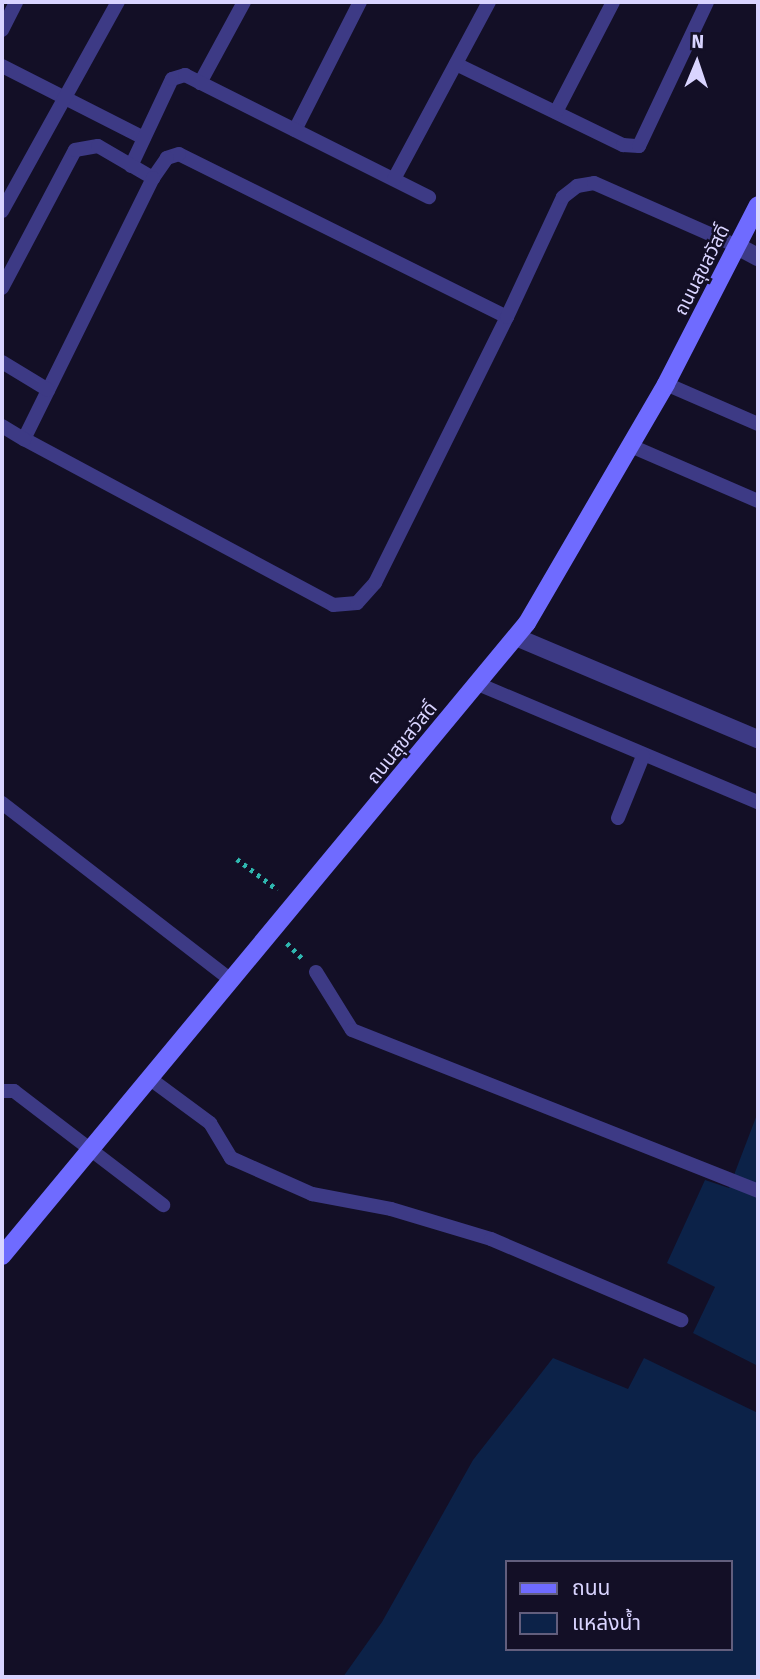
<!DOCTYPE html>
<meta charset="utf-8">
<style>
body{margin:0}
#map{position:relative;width:760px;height:1679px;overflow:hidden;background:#130f26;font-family:"Fira Sans","Noto Sans Thai",sans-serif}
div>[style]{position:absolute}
.water>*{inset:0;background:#0c2248}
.path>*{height:4.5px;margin-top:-2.25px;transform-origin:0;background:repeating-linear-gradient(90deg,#2fb8b0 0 3.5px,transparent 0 8.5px)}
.lane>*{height:14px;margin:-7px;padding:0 7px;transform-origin:7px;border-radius:7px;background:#3d3a85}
.street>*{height:18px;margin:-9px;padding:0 9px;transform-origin:9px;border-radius:9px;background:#3d3a85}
.secondary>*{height:18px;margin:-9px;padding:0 9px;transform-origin:9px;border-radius:9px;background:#6f6bff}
span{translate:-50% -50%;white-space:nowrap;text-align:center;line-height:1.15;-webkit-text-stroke:5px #130f26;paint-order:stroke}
.street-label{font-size:19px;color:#d9d4ff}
.frame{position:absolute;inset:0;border:4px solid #d9d4ff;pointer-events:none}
.legend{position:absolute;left:505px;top:1560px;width:228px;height:91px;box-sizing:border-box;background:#130f26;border:2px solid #625e7d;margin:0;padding:9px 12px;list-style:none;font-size:21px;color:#d9d4ff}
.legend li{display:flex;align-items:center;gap:14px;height:35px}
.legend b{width:35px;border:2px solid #625e7d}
.north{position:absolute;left:662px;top:28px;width:70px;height:70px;-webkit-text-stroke:5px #130f26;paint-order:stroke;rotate:2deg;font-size:19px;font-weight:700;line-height:28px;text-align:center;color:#d9d4ff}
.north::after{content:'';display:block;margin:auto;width:24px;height:32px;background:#d9d4ff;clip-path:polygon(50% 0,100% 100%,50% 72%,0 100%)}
</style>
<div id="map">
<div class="water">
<div style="clip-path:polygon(758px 1112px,758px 1366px,693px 1333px,715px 1287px,667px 1263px,705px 1180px,729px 1188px)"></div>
<div style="clip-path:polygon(evenodd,553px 1358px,628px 1389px,644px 1358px,758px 1413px,758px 1677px,343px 1677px,382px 1622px,473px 1460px,553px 1358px,506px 1562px,730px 1562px,730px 1649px,506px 1649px,506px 1562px)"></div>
</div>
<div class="path">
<div style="left:237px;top:859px;width:51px;rotate:37.1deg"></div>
<div style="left:287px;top:943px;width:23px;rotate:45deg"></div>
</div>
<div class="lane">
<div style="left:2px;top:30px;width:31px;rotate:-63deg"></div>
<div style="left:456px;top:64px;width:186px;rotate:25.9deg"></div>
<div style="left:623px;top:145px;width:16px;rotate:4deg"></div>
<div style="left:639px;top:146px;width:159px;rotate:-64.7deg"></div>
<div style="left:2px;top:66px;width:159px;rotate:26.9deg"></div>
<div style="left:200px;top:83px;width:92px;rotate:-61.5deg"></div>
<div style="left:556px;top:112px;width:124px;rotate:-62.6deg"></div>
<div style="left:295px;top:130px;width:144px;rotate:-63.1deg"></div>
<div style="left:131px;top:166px;width:96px;rotate:-64.8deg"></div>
<div style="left:172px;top:79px;width:14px;rotate:-17deg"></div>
<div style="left:185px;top:75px;width:273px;rotate:26.6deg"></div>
<div style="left:394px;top:179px;width:201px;rotate:-61.8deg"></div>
<div style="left:2px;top:211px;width:239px;rotate:-61deg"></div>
<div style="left:2px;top:288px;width:156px;rotate:-62.1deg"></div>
<div style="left:75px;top:150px;width:23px;rotate:-10deg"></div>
<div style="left:98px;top:146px;width:64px;rotate:30.2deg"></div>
<div style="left:507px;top:317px;width:366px;rotate:-153.6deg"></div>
<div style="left:179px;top:154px;width:13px;rotate:162deg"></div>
<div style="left:167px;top:158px;width:24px;rotate:125deg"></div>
<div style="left:153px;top:178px;width:291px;rotate:116.3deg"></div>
<div style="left:24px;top:439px;width:351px;rotate:28.2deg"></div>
<div style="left:333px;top:605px;width:24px;rotate:-5deg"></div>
<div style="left:357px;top:603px;width:27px;rotate:-48deg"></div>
<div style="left:375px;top:583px;width:297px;rotate:-63.6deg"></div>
<div style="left:507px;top:317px;width:132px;rotate:-65deg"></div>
<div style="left:563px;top:197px;width:18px;rotate:-38deg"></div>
<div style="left:577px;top:186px;width:17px;rotate:-10deg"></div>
<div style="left:594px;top:183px;width:156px;rotate:23.8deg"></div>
<div style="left:2px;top:362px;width:54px;rotate:31.3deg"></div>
<div style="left:666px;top:384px;width:100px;rotate:23.5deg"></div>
<div style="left:2px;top:426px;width:26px;rotate:31deg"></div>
<div style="left:631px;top:446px;width:138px;rotate:23.4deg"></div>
<div style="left:478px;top:684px;width:304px;rotate:22.9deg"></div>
<div style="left:2px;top:803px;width:291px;rotate:37.7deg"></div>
<div style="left:618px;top:818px;width:67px;rotate:-68deg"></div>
<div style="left:316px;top:972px;width:68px;rotate:58.2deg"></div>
<div style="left:352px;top:1030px;width:437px;rotate:21.6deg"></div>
<div style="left:149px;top:1078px;width:76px;rotate:36.4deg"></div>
<div style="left:210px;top:1123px;width:41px;rotate:59deg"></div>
<div style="left:231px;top:1158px;width:89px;rotate:24deg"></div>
<div style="left:312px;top:1194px;width:80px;rotate:10.8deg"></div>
<div style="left:391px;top:1209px;width:104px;rotate:16.7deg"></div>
<div style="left:491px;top:1239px;width:207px;rotate:23.1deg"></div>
<div style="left:2px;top:1091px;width:12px"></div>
<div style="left:14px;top:1091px;width:188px;rotate:37.4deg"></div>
</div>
<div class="street">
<div style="left:737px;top:246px;width:24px;rotate:28deg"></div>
<div style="left:516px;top:637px;width:263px;rotate:22.9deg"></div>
</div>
<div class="secondary">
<div style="left:2px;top:1256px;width:822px;rotate:-50.33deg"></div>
<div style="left:527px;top:623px;width:276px;rotate:-59.8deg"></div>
<div style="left:666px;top:384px;width:201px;rotate:-62.8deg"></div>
</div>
<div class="street-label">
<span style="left:702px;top:270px;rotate:-63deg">ถนนสุขสวัสดิ์</span>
<span style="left:402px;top:743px;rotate:-51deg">ถนนสุขสวัสดิ์</span>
</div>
<div class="frame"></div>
<ul class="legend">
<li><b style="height:9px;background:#6f6bff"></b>ถนน</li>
<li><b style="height:19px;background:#0c2248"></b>แหล่งน้ำ</li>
</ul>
<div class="north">N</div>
</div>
